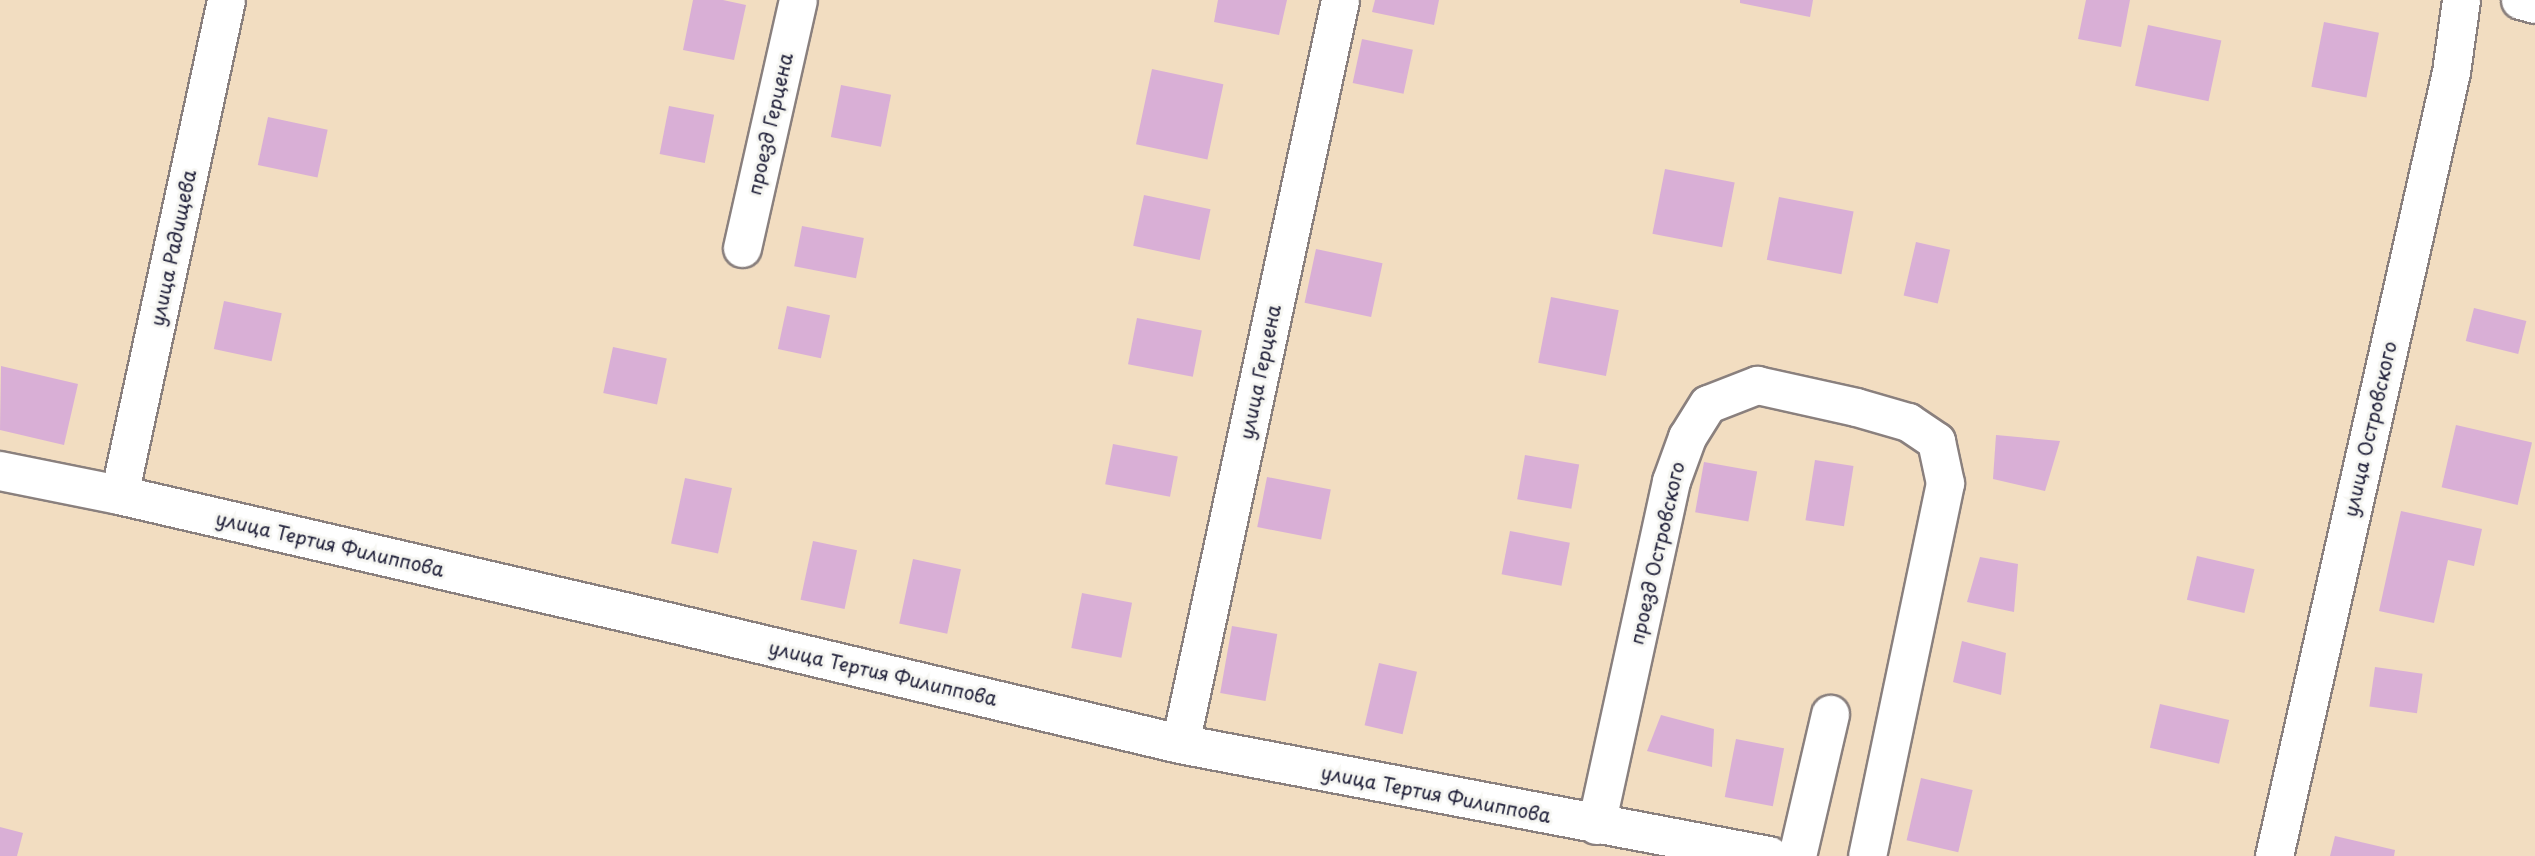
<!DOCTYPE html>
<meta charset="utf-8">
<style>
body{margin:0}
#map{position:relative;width:2535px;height:856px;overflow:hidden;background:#f2ddc1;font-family:"Playpen Sans",sans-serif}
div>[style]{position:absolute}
.building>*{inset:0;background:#d9afd6;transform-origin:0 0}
.roads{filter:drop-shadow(2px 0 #8a807e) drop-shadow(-2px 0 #8a807e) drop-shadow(0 2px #8a807e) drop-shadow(0 -2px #8a807e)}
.minor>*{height:37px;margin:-18.5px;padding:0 18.5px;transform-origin:18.5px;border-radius:18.5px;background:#fff}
.tertiary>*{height:38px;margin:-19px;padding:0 19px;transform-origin:19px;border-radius:19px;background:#fff}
span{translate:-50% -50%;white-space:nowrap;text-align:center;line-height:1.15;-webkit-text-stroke:6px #f6f6f2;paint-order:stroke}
.street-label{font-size:19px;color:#22223b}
</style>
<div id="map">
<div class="building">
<div style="clip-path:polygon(693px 0,723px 0,746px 5px,734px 60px,683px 50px)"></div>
<div style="clip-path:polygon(1218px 0,1287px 0,1279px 35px,1214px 22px)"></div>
<div style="clip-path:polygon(1375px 0,1439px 0,1434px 25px,1372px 12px)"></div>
<div style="clip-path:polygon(1740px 0,1813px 0,1810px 17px,1740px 3px)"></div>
<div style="clip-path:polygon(2086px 0,2130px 0,2121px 47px,2078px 39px)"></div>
<div style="left:2324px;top:22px;width:56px;height:66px;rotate:11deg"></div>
<div style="left:2148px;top:25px;width:75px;height:62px;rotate:12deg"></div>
<div style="left:1362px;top:39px;width:52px;height:45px;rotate:12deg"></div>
<div style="left:1152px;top:69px;width:73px;height:77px;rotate:12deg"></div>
<div style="left:841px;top:85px;width:51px;height:53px;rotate:11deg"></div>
<div style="left:669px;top:106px;width:46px;height:49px;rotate:11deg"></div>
<div style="left:268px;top:117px;width:61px;height:49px;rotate:12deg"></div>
<div style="left:1665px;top:169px;width:71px;height:66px;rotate:11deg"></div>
<div style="left:1144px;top:195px;width:68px;height:52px;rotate:12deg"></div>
<div style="left:1779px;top:197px;width:76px;height:64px;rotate:11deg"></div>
<div style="left:802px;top:226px;width:63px;height:41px;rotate:11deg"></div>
<div style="left:1916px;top:242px;width:35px;height:55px;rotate:13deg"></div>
<div style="left:1316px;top:249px;width:68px;height:55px;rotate:12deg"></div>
<div style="left:1551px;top:297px;width:69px;height:67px;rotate:11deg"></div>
<div style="left:224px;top:301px;width:59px;height:49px;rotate:12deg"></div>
<div style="left:787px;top:306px;width:44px;height:44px;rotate:12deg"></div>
<div style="left:2474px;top:308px;width:54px;height:34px;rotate:14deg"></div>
<div style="left:1137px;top:318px;width:66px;height:47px;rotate:11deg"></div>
<div style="left:613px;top:347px;width:55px;height:47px;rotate:12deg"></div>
<div style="clip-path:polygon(1px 366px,78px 384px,64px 445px,0 430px)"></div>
<div style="left:2456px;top:425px;width:78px;height:64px;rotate:13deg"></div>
<div style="clip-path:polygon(1996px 435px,2060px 441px,2045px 491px,1993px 479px)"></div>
<div style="left:1113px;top:444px;width:66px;height:41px;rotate:11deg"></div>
<div style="left:1525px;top:455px;width:55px;height:45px;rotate:10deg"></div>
<div style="left:1815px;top:460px;width:39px;height:61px;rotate:9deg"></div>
<div style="left:1704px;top:462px;width:54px;height:51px;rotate:10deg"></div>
<div style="left:1267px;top:477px;width:65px;height:51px;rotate:11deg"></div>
<div style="left:685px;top:478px;width:48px;height:67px;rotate:12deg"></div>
<div style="clip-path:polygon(2401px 511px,2482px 529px,2474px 566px,2448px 560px,2434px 623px,2379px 611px)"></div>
<div style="left:1510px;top:531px;width:61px;height:44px;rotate:11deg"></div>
<div style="left:813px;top:541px;width:45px;height:60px;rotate:12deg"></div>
<div style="left:2197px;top:556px;width:59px;height:45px;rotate:13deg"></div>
<div style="clip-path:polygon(1980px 557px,2018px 564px,2014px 612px,1967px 602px)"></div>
<div style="left:913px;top:559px;width:49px;height:66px;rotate:12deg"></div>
<div style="left:1082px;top:593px;width:51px;height:56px;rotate:11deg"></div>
<div style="left:1232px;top:626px;width:46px;height:68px;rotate:10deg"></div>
<div style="clip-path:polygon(1962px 641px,2006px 653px,2001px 695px,1953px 682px)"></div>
<div style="left:1379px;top:663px;width:39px;height:64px;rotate:13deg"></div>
<div style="left:2375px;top:667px;width:48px;height:40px;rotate:8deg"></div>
<div style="left:2160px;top:704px;width:71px;height:45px;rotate:13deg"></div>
<div style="clip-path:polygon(1661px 715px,1714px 729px,1712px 767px,1647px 751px)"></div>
<div style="left:1736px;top:739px;width:49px;height:59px;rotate:11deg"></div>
<div style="left:1921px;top:778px;width:53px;height:64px;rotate:13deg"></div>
<div style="clip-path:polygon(0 827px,23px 833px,17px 856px,0 856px)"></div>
<div style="clip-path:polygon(2335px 836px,2395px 850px,2394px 856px,2330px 856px)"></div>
</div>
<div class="roads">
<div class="minor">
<div style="left:2520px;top:0;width:16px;rotate:15deg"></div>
<div style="left:742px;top:248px;width:254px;rotate:-77.3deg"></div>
<div style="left:119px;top:495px;width:506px;rotate:-77.8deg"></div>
<div style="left:1180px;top:744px;width:761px;rotate:-77.86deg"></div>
<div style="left:1596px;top:825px;width:352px;rotate:-77.7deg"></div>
<div style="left:1671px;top:481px;width:47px;rotate:-70deg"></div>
<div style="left:1687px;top:437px;width:39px;rotate:-58deg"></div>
<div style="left:1708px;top:404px;width:53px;rotate:-21.2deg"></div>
<div style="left:1757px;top:385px;width:101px;rotate:12.5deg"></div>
<div style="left:1856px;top:407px;width:54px;rotate:16.1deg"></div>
<div style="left:1908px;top:422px;width:34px;rotate:34deg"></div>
<div style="left:1936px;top:441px;width:43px;rotate:77.9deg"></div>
<div style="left:1945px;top:483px;width:381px;rotate:101.8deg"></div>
<div style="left:1797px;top:856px;width:146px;rotate:-76.9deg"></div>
<div style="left:2274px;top:856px;width:804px;rotate:-77.28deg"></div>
<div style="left:2451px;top:72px;width:73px;rotate:-82.1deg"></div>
</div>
<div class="tertiary">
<div style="left:0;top:471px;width:121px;rotate:11.4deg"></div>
<div style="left:119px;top:495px;width:558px;rotate:13.04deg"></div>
<div style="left:663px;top:621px;width:531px;rotate:13.38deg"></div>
<div style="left:1180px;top:744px;width:600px;rotate:10.77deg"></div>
</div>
</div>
<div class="street-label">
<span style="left:770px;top:124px;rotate:-77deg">проезд Герцена</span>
<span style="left:173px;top:248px;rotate:-78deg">улица Радищева</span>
<span style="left:1260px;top:372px;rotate:-78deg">улица Герцена</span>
<span style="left:2370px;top:429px;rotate:-77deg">улица Островского</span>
<span style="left:330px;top:544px;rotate:13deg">улица Тертия Филиппова</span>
<span style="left:1657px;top:553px;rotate:-77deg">проезд Островского</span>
<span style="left:883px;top:673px;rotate:13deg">улица Тертия Филиппова</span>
<span style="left:1436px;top:794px;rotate:11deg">улица Тертия Филиппова</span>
</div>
</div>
